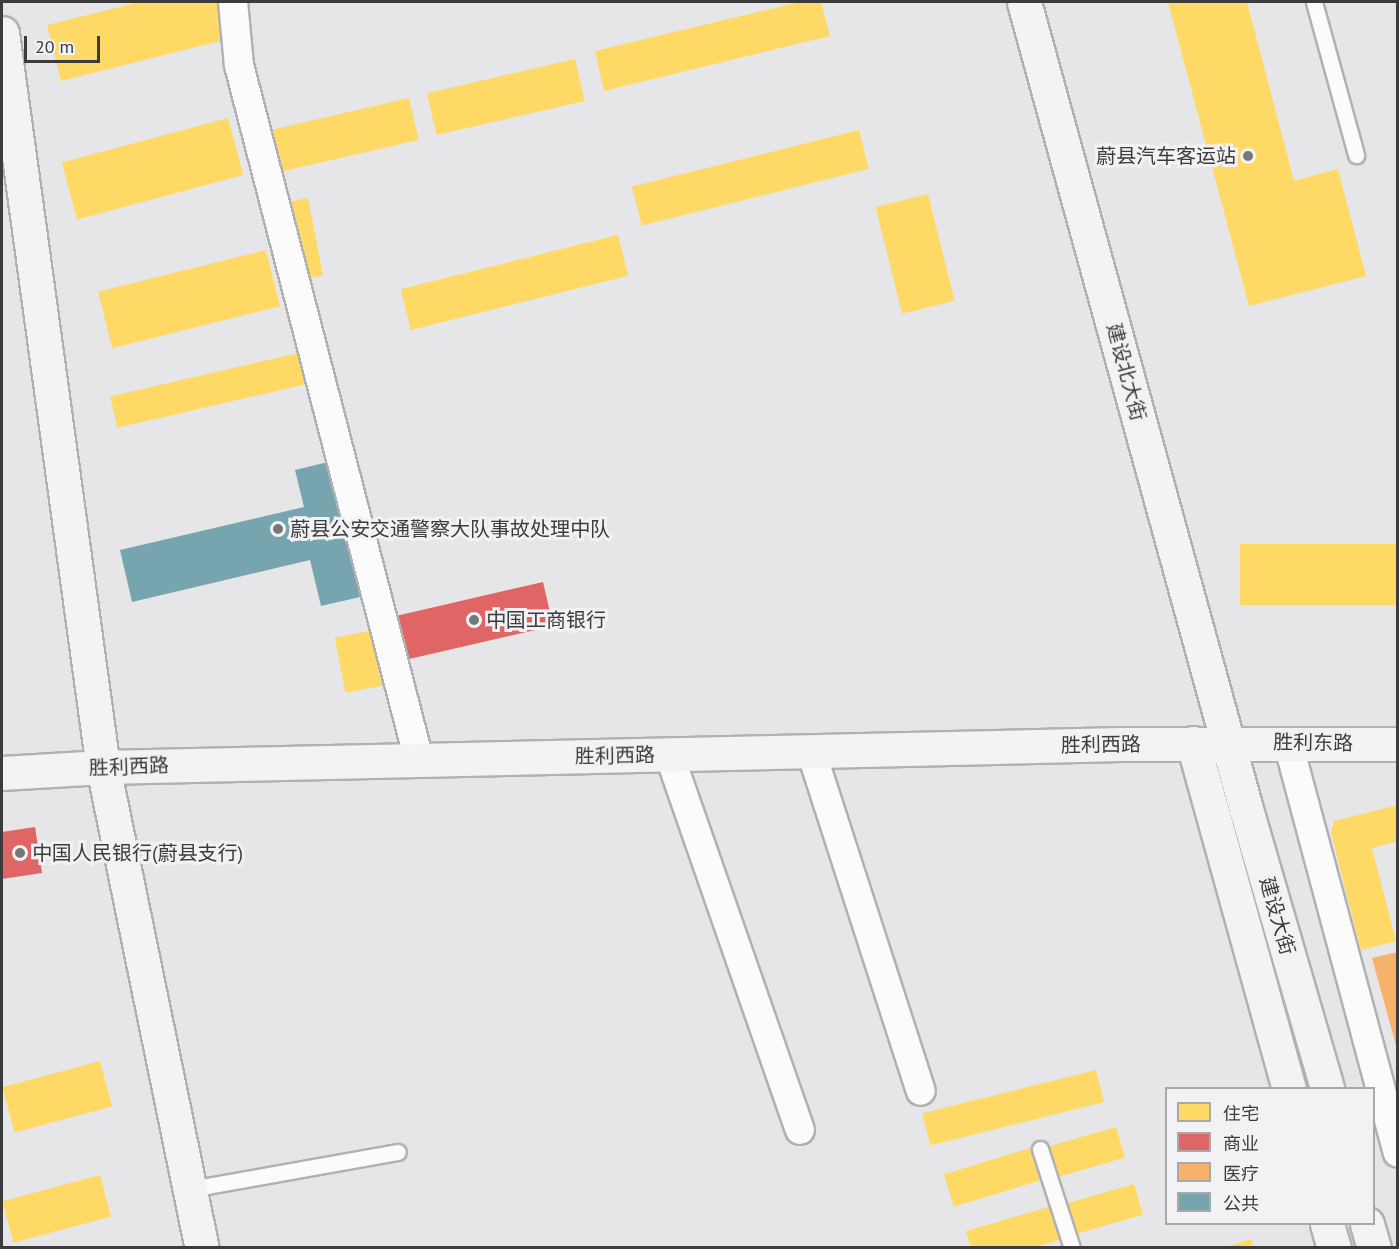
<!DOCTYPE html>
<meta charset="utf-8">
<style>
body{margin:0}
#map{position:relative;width:1399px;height:1249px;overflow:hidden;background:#e6e5e7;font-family:"PT Sans","Noto Sans SC",sans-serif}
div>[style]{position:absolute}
.homes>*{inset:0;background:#ffd966;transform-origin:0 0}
.shops>*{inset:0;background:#e06666;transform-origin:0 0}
.health>*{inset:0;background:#f6b26b}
.public>*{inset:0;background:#76a5af}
.roads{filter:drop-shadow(2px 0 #b1b0b2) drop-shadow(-2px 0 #b1b0b2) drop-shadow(0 2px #b1b0b2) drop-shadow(0 -2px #b1b0b2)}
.lane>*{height:15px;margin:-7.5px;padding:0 7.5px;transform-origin:7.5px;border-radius:7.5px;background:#fbfbfb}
.street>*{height:28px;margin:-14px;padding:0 14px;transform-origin:14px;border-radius:14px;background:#fbfbfb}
.secondary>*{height:33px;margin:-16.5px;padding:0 16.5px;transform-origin:16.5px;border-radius:16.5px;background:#f4f2f2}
.dots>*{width:16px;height:16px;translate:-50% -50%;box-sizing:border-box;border:3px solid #f2f2f5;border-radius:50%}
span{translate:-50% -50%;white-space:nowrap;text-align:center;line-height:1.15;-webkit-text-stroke:6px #f2f2f5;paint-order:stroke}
.poi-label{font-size:20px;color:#3c3c3d}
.right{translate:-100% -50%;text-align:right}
.left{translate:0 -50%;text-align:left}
.street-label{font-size:20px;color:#3c3c3d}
.frame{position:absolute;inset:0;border:3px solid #3c3c3d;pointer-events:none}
.legend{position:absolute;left:1165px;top:1087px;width:210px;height:138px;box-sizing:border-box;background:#f2f2f5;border:2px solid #a9a9ab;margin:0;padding:8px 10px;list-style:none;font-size:18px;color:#3c3c3d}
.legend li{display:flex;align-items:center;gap:12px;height:30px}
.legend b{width:30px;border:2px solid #a9a9ab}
.scale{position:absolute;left:24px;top:36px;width:76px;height:27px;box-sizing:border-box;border:3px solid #3c3c3d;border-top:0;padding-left:8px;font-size:18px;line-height:21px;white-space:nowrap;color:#3c3c3d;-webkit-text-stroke:4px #f2f2f5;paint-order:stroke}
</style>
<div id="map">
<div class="homes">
<div style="clip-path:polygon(140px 2px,219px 2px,228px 39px,61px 81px,47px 25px)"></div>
<div style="clip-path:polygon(800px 2px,821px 2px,830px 36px,604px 91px,595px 51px)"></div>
<div style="clip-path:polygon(1168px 2px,1247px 2px,1294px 181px,1338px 169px,1366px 276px,1249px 306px)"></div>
<div style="left:575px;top:59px;width:43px;height:152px;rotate:77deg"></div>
<div style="left:409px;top:98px;width:43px;height:153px;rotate:77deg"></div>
<div style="left:228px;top:118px;width:59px;height:172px;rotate:75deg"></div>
<div style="left:859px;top:130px;width:40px;height:234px;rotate:76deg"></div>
<div style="left:928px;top:194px;width:110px;height:54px;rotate:76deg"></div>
<div style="left:308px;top:198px;width:79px;height:25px;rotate:79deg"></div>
<div style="left:618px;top:235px;width:42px;height:224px;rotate:76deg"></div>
<div style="left:266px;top:250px;width:58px;height:173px;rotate:76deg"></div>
<div style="left:303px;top:352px;width:32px;height:198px;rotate:77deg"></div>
<div style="left:1398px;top:544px;width:61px;height:158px;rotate:90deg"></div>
<div style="left:375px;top:630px;width:56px;height:41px;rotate:79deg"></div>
<div style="clip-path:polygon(1398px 805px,1398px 841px,1372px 848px,1396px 941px,1361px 950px,1331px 833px,1334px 821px)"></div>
<div style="left:100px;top:1061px;width:47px;height:101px;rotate:75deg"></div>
<div style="left:1096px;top:1070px;width:33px;height:179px;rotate:76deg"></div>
<div style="left:1116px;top:1127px;width:32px;height:75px;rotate:74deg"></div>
<div style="left:1030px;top:1148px;width:34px;height:90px;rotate:73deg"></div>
<div style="left:100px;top:1175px;width:43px;height:101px;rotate:75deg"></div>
<div style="left:1134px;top:1184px;width:32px;height:75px;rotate:74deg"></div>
<div style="clip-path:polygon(1052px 1206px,1062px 1239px,1034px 1248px,971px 1248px,966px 1231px)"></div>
<div style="clip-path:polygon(1251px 1239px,1254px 1248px,1226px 1248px,1226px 1247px)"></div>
</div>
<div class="shops">
<div style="left:543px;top:582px;width:45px;height:151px;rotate:77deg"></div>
<div style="clip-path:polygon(35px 827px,42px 873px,2px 879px,2px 832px)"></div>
</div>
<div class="health">
<div style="clip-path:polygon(1398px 952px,1398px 1048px,1397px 1049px,1372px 958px)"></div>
</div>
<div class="public">
<div style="clip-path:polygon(328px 462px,360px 597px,321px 606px,310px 560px,132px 602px,120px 550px,304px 507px,295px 470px)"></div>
</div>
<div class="roads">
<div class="lane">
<div style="left:1314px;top:2px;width:159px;rotate:74.6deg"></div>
<div style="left:1040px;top:1149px;width:104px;rotate:72.1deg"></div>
<div style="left:190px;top:1189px;width:211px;rotate:-10.1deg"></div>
</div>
<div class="street">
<div style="left:233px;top:2px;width:63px;rotate:84.6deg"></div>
<div style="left:239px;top:65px;width:718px;rotate:75.48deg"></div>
<div style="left:1288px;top:743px;width:424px;rotate:75deg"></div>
<div style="left:811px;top:751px;width:357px;rotate:72.1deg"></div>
<div style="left:669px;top:754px;width:398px;rotate:70.8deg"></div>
</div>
<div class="secondary">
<div style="left:1024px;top:2px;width:837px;rotate:74.62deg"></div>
<div style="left:1246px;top:809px;width:291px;rotate:73.8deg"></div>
<div style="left:2px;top:33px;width:741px;rotate:82.17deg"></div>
<div style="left:103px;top:767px;width:491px;rotate:78.4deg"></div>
<div style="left:1193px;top:743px;width:358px;rotate:74.5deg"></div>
<div style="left:2px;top:773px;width:101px;rotate:-3.4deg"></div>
<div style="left:103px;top:767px;width:1018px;rotate:-1.29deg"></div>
<div style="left:1121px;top:744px;width:277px"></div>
<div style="left:1327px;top:1224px;width:25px;rotate:74deg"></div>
<div style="left:1367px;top:1224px;width:25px;rotate:74deg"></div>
</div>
</div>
<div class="dots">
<div style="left:1248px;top:156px;background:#787778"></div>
<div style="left:278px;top:529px;background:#787778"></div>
<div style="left:474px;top:620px;background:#787778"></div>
<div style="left:20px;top:853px;background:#787778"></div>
</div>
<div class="poi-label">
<span class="right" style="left:1236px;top:156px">蔚县汽车客运站</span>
<span class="left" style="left:290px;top:529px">蔚县公安交通警察大队事故处理中队</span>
<span class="left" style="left:486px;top:620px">中国工商银行</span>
<span class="left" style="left:32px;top:853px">中国人民银行(蔚县支行)</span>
</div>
<div class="street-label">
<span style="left:1126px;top:372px;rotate:75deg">建设北大街</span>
<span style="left:1313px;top:743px;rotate:1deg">胜利东路</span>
<span style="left:1101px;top:745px;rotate:-1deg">胜利西路</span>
<span style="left:615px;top:756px;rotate:-1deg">胜利西路</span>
<span style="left:129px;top:767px;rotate:-2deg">胜利西路</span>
<span style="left:1277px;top:916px;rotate:74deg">建设大街</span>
</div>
<div class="frame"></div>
<ul class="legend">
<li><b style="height:16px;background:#ffd966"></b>住宅</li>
<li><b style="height:16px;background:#e06666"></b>商业</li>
<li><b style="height:16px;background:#f6b26b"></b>医疗</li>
<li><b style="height:16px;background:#76a5af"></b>公共</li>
</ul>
<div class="scale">20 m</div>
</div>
